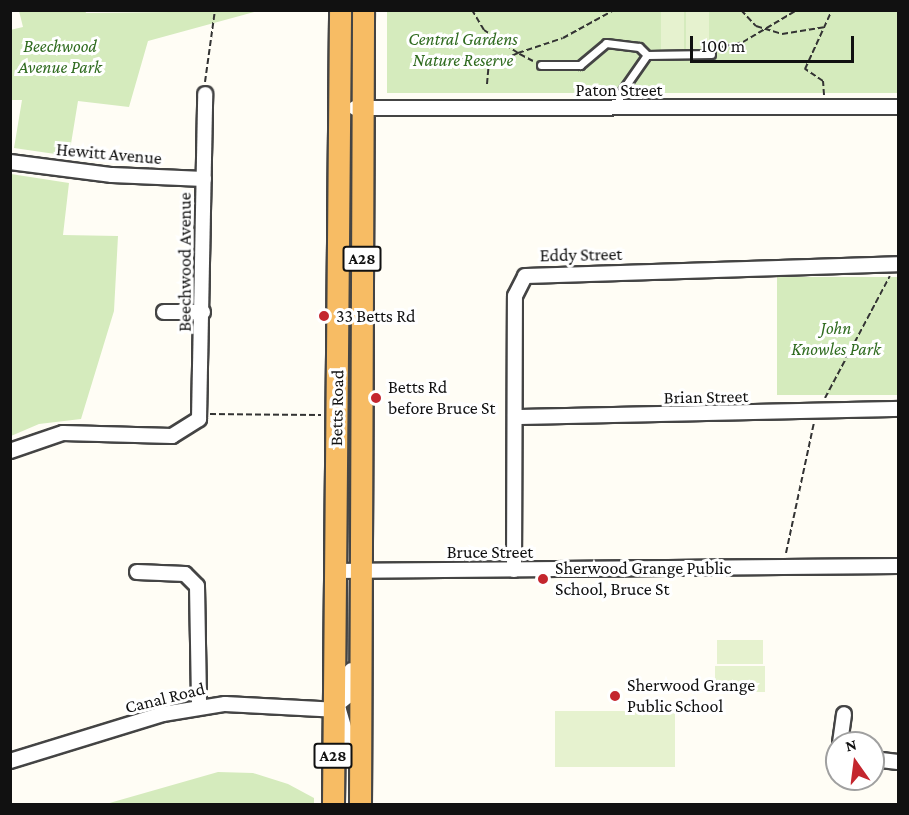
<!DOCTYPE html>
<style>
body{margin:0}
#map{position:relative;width:909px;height:815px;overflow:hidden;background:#fffdf5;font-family:"Crimson Pro",serif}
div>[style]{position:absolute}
.green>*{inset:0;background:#d5ebbd;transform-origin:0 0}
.pitch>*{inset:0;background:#e6f2cf;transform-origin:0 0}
.path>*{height:2px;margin-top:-1px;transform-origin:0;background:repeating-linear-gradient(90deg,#333 0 6px,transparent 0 9px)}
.roads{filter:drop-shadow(2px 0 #444) drop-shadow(-2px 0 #444) drop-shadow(0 2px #444) drop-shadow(0 -2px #444)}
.service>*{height:7px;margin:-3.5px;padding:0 3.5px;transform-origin:3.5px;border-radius:3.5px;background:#fff}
.minor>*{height:14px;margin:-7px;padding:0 7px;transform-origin:7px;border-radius:7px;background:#fff}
.trunk>*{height:21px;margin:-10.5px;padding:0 10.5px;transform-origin:10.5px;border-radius:10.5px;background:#f7bc64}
.dots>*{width:16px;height:16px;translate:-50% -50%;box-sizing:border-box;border:3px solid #fff;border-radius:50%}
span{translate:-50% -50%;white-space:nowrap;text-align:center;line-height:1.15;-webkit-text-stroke:6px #fff;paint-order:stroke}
.shield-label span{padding:2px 4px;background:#fff;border:2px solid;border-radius:4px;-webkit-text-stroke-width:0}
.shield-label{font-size:16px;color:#111;font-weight:700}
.park-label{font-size:18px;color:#2f6b1f;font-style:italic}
.street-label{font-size:18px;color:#111}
.poi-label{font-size:18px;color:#111}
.left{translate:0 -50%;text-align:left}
.frame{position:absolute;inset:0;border:12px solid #111;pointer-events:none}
.north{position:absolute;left:825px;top:731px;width:60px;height:60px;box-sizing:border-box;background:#fff;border:2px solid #a0a0a0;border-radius:50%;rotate:346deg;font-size:16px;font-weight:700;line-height:24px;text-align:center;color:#111}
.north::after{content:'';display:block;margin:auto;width:21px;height:27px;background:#c4262e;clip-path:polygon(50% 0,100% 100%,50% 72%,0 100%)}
.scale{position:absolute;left:690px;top:36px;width:164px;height:27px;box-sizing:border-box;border:3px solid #111;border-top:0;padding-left:8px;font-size:18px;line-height:21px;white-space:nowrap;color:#111;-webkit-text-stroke:4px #fff;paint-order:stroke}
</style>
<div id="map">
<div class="green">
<div style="clip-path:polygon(85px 10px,86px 13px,258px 11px,148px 41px,129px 107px,78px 101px,69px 156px,14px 148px,22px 100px,11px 100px,10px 30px,23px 27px,19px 11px)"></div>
<div style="left:387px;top:11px;width:511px;height:82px"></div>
<div style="clip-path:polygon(11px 174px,69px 183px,63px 235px,118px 236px,114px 311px,81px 419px,39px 424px,11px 436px)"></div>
<div style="left:898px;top:277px;width:118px;height:121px;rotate:90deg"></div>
<div style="clip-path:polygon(218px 772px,253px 773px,288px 784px,314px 798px,314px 804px,106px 804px)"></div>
</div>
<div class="pitch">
<div style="left:661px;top:11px;width:23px;height:40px"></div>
<div style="left:686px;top:11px;width:23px;height:40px"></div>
<div style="left:717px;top:640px;width:46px;height:24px"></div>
<div style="left:765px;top:666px;width:26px;height:50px;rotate:90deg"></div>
<div style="left:555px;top:711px;width:120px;height:56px"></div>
</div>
<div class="path">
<div style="left:741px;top:10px;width:22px;rotate:47deg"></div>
<div style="left:756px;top:26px;width:27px;rotate:17deg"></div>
<div style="left:782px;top:34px;width:44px;rotate:-9.2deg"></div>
<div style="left:717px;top:48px;width:27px;rotate:-13deg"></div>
<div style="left:743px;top:42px;width:63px;rotate:-30.7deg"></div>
<div style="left:444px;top:58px;width:60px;rotate:1deg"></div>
<div style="left:504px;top:59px;width:15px;rotate:-23deg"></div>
<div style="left:518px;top:53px;width:41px;rotate:-145.9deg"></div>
<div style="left:484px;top:30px;width:23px;rotate:-121deg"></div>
<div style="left:533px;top:61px;width:17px;rotate:-152deg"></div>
<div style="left:518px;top:53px;width:47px;rotate:-18.4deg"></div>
<div style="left:563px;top:38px;width:58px;rotate:-28.8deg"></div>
<div style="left:205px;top:82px;width:73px;rotate:-82.1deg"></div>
<div style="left:487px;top:84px;width:25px;rotate:-85deg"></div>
<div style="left:824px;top:95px;width:14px;rotate:-94deg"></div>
<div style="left:823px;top:81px;width:22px;rotate:-146deg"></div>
<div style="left:805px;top:69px;width:65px;rotate:-65.4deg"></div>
<div style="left:825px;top:398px;width:138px;rotate:-62deg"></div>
<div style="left:210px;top:414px;width:111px;rotate:0.5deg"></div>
<div style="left:786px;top:553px;width:134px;rotate:-77.9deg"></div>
</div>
<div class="roads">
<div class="service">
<div style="left:541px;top:65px;width:39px"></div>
<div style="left:580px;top:65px;width:34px;rotate:-40deg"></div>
<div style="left:606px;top:43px;width:33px;rotate:7deg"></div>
<div style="left:639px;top:47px;width:11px;rotate:45deg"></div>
<div style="left:619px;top:108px;width:13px;rotate:-90deg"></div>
<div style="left:619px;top:95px;width:49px;rotate:-55deg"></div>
<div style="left:647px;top:55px;width:64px;rotate:-0.9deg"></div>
</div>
<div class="minor">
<div style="left:355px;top:108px;width:543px;rotate:-0.11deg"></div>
<div style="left:10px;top:162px;width:103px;rotate:7.3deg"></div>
<div style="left:112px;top:175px;width:92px;rotate:2.5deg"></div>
<div style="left:164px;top:312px;width:39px"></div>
<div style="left:515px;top:417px;width:383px;rotate:-1.2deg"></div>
<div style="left:10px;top:451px;width:56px;rotate:-18.8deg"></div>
<div style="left:63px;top:433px;width:109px;rotate:1.6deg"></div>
<div style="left:172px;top:436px;width:32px;rotate:-32deg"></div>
<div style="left:199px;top:419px;width:325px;rotate:-88.9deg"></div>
<div style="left:514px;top:570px;width:274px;rotate:-89.8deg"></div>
<div style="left:515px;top:296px;width:22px;rotate:-63deg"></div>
<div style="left:525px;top:276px;width:373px;rotate:-1.8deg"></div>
<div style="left:333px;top:571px;width:565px;rotate:-0.51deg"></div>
<div style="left:137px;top:572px;width:48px;rotate:2.4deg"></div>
<div style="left:185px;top:574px;width:17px;rotate:45deg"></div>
<div style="left:197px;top:586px;width:120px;rotate:89deg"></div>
<div style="left:333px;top:708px;width:19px;rotate:-39deg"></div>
<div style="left:348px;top:696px;width:26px;rotate:-83deg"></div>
<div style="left:840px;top:743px;width:29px;rotate:-82deg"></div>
<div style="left:873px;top:759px;width:25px;rotate:7deg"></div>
<div style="left:10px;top:761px;width:160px;rotate:-17.1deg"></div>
<div style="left:163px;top:714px;width:63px;rotate:-9.2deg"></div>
<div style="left:225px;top:704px;width:114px;rotate:3deg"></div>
<div style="left:339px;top:710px;width:50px;rotate:73.7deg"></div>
</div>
<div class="trunk">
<div style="left:333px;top:804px;width:794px;rotate:-89.49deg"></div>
<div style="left:360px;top:804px;width:794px;rotate:-89.78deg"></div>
</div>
</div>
<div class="dots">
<div style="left:324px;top:316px;background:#c4262e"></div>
<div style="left:376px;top:398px;background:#c4262e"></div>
<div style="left:543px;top:579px;background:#c4262e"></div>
<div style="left:615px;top:696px;background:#c4262e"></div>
</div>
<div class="shield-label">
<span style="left:362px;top:259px">A28</span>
<span style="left:333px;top:756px">A28</span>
</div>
<div class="park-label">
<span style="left:463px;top:50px">Central Gardens<br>Nature Reserve</span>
<span style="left:60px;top:57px">Beechwood<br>Avenue Park</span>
<span style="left:836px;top:339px">John<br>Knowles Park</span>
</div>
<div class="street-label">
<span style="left:619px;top:90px">Paton Street</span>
<span style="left:109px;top:154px;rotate:5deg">Hewitt Avenue</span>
<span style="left:581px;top:255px;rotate:-1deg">Eddy Street</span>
<span style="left:185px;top:262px;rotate:-90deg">Beechwood Avenue</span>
<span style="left:706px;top:397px;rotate:-1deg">Brian Street</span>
<span style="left:337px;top:408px;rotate:-89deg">Betts Road</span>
<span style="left:490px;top:552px">Bruce Street</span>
<span style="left:165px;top:698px;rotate:-14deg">Canal Road</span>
</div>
<div class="poi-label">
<span class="left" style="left:336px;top:316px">33 Betts Rd</span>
<span class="left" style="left:388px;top:398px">Betts Rd<br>before Bruce St</span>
<span class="left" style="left:555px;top:579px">Sherwood Grange Public<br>School, Bruce St</span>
<span class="left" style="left:627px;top:696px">Sherwood Grange<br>Public School</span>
</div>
<div class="frame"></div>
<div class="north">N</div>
<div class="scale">100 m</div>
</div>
